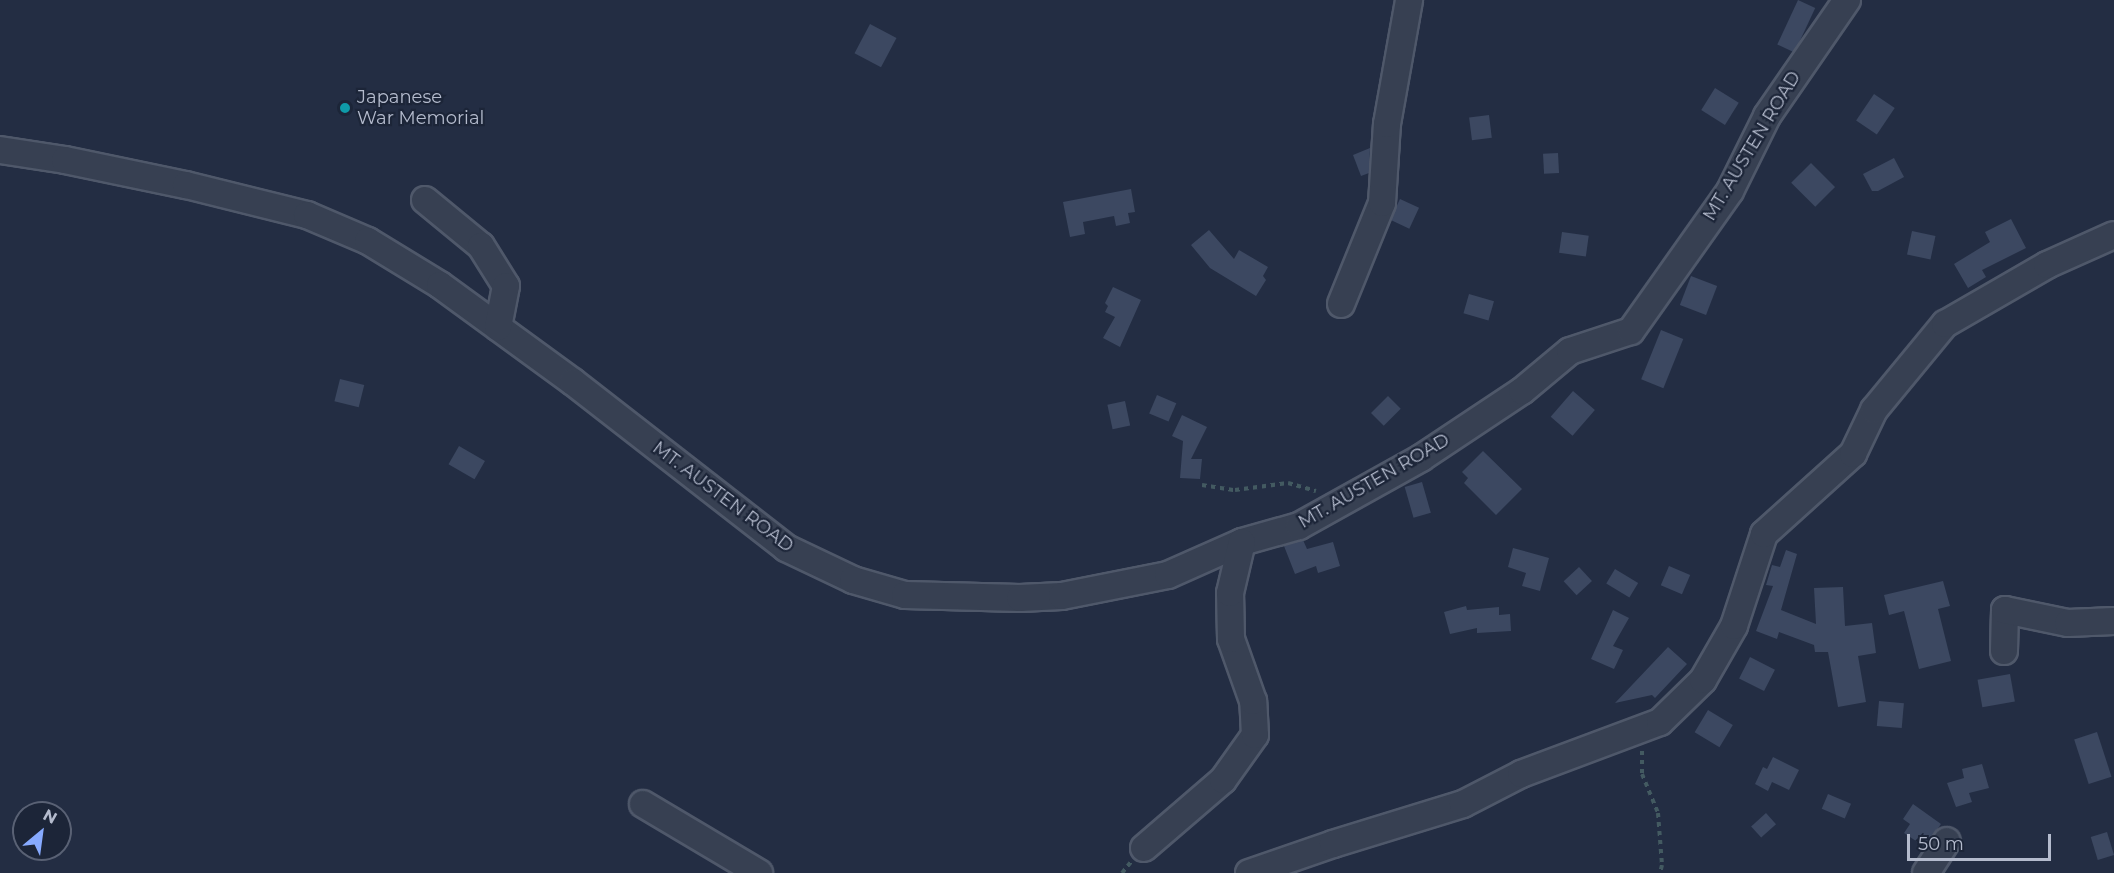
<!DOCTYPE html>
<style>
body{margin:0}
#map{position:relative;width:2114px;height:873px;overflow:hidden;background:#232d43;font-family:Montserrat,sans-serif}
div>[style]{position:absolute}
.building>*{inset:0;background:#3c4861;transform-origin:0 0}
.path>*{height:4px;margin-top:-2px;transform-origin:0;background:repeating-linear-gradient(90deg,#435a61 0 4.5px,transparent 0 9px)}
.roads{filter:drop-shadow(2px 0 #4f586a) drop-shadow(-2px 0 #4f586a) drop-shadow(0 2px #4f586a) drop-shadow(0 -2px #4f586a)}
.minor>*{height:26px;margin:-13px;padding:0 13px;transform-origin:13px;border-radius:13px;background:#374052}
.dots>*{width:16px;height:16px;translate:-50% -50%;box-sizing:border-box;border:3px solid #1c2538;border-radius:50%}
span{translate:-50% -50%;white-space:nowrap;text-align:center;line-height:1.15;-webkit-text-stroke:4.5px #1c2538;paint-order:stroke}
.poi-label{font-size:18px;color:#b4bbcd}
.left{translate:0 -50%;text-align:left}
.street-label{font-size:18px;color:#b4bbcd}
.north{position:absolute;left:12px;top:801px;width:60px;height:60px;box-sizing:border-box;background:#1c2538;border:2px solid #596174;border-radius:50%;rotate:29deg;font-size:16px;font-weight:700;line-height:24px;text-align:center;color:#b4bbcd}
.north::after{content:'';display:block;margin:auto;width:21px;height:27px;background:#87aaff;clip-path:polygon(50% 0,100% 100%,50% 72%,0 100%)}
.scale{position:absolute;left:1907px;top:834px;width:144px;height:27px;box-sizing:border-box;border:3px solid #b4bbcd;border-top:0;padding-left:8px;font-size:18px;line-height:21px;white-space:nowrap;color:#b4bbcd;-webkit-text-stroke:4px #1c2538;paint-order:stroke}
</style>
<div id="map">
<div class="building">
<div style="left:1798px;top:0;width:19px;height:49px;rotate:25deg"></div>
<div style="left:870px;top:24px;width:30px;height:33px;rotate:28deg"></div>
<div style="left:1715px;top:88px;width:28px;height:26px;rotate:32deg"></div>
<div style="left:1874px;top:94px;width:25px;height:32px;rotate:34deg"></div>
<div style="left:1489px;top:115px;width:23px;height:20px;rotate:83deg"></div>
<div style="clip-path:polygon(1370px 148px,1369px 173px,1361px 176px,1353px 155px)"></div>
<div style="left:1558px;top:153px;width:20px;height:15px;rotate:87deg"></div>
<div style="clip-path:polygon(1894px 158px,1904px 177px,1878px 191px,1872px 191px,1863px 174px)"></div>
<div style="left:1811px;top:163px;width:34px;height:28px;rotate:45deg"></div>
<div style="clip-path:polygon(1131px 189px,1135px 212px,1128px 213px,1130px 223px,1116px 226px,1114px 216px,1083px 222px,1085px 234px,1070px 237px,1063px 202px)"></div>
<div style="left:1400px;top:199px;width:21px;height:23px;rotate:25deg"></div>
<div style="clip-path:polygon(2011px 219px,2026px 248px,1982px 270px,1986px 277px,1968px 288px,1954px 264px,1990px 242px,1985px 232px)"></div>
<div style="clip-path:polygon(1209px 230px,1234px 259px,1239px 250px,1268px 267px,1263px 276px,1266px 280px,1256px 296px,1210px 268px,1191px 245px)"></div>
<div style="left:1912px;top:231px;width:24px;height:24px;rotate:12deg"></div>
<div style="left:1562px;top:232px;width:27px;height:21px;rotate:8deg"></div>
<div style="left:1691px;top:276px;width:28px;height:31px;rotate:21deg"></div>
<div style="clip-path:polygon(1113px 287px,1141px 300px,1120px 347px,1103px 338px,1115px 317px,1105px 312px,1108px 306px,1105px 303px)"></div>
<div style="left:1469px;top:294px;width:26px;height:20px;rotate:16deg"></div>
<div style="left:1661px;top:330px;width:24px;height:53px;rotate:22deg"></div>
<div style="left:340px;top:379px;width:25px;height:23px;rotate:14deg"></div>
<div style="left:1573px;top:391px;width:29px;height:34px;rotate:41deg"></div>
<div style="left:1157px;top:395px;width:21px;height:20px;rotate:23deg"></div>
<div style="left:1388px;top:396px;width:18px;height:24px;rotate:45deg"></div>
<div style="left:1125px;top:401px;width:25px;height:18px;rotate:78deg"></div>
<div style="clip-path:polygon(1182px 415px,1207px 427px,1191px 459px,1202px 459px,1200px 479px,1180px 478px,1183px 441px,1172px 436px)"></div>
<div style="left:459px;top:446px;width:30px;height:21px;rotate:30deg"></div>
<div style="clip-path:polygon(1483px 451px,1522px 489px,1496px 515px,1464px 483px,1468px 478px,1462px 472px)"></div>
<div style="left:1422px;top:482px;width:32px;height:18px;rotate:74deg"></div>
<div style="clip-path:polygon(1303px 540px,1307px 549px,1333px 542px,1340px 566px,1318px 573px,1316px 566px,1295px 574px,1284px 546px)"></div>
<div style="clip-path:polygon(1513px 548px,1549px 558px,1540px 591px,1522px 586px,1526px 573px,1508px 567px)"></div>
<div style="clip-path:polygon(1786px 550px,1797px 554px,1781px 610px,1816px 624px,1814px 588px,1843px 587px,1845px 626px,1872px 623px,1876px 653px,1858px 656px,1866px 702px,1838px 707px,1828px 652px,1815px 652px,1814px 645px,1779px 632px,1777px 639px,1756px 631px,1773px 586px,1766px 585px,1772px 565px,1780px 567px)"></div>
<div style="left:1669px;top:566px;width:23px;height:21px;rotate:23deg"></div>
<div style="left:1579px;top:567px;width:19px;height:21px;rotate:47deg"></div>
<div style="left:1615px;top:569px;width:27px;height:17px;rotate:31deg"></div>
<div style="clip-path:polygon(1943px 581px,1950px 606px,1938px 609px,1951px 661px,1919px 669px,1904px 611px,1889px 615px,1884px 595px)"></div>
<div style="clip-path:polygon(1466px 606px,1467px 610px,1499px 607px,1499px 615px,1510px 614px,1511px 631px,1477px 633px,1477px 628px,1450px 634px,1444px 612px)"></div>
<div style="clip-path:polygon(1613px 610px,1629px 618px,1613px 646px,1623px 650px,1614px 669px,1591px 659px)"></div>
<div style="clip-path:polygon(1668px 647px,1687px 664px,1655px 698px,1652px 695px,1615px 703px)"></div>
<div style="left:1750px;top:657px;width:28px;height:24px;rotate:27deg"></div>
<div style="left:2010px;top:674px;width:28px;height:33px;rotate:80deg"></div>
<div style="left:1879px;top:701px;width:25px;height:25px;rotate:5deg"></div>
<div style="left:1708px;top:710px;width:29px;height:26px;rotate:31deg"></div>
<div style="left:2097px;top:732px;width:47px;height:24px;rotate:72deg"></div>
<div style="clip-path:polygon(1773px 757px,1799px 770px,1789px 790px,1772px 782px,1768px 791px,1755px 784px,1763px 767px,1767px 769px)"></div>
<div style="clip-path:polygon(1982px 764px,1989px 788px,1969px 793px,1972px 802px,1956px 807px,1947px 783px,1964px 778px,1962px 769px)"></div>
<div style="left:1828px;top:794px;width:25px;height:16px;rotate:23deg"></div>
<div style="clip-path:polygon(1913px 804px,1941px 824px,1925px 847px,1904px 833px,1910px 824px,1903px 819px)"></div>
<div style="left:1766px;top:813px;width:15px;height:20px;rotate:48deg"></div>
<div style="left:2107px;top:832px;width:24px;height:17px;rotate:73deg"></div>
</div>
<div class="path">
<div style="left:1202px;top:485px;width:33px;rotate:9deg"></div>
<div style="left:1235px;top:490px;width:53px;rotate:-7.5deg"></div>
<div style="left:1288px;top:483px;width:29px;rotate:16deg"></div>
<div style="left:1642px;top:751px;width:23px;rotate:90deg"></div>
<div style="left:1642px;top:774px;width:42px;rotate:67.7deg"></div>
<div style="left:1658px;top:813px;width:52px;rotate:85.6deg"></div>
<div style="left:1662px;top:865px;width:8px;rotate:104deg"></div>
<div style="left:1122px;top:873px;width:14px;rotate:-51deg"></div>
</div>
<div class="roads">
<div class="minor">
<div style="left:0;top:150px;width:66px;rotate:8.7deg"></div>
<div style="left:65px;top:160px;width:124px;rotate:11.7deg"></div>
<div style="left:186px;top:185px;width:125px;rotate:13.9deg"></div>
<div style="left:307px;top:215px;width:66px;rotate:23.1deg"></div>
<div style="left:368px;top:241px;width:84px;rotate:31.4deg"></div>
<div style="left:440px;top:285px;width:165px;rotate:36.1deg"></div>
<div style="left:573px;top:382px;width:270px;rotate:37.9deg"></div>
<div style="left:786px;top:548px;width:74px;rotate:25.5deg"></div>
<div style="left:853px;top:580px;width:54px;rotate:16.1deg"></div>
<div style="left:905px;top:595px;width:115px;rotate:1.5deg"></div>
<div style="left:1020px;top:598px;width:42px;rotate:-2.7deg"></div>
<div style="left:1062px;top:596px;width:108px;rotate:-11.2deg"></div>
<div style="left:1168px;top:575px;width:81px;rotate:-24deg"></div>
<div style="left:1242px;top:542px;width:59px;rotate:-15.7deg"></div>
<div style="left:1299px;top:526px;width:140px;rotate:-29.1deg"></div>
<div style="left:1421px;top:458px;width:121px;rotate:-33.6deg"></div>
<div style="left:1522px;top:391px;width:62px;rotate:-39.8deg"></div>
<div style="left:1570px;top:351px;width:64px;rotate:-18.2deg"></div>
<div style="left:1631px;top:331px;width:171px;rotate:-54.7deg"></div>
<div style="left:1730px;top:191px;width:84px;rotate:-63.7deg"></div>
<div style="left:1767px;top:116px;width:141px;rotate:-55.4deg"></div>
<div style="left:425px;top:200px;width:72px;rotate:39.4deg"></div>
<div style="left:481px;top:246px;width:47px;rotate:58deg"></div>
<div style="left:506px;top:286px;width:42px;rotate:101deg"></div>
<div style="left:1341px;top:304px;width:109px;rotate:-67.9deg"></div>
<div style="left:1382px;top:203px;width:79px;rotate:-86.4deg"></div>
<div style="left:1387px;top:124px;width:126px;rotate:-79.9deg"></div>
<div style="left:2004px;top:651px;width:41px;rotate:-88.6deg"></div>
<div style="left:2005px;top:610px;width:64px;rotate:11.7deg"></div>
<div style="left:2068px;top:623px;width:46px;rotate:-2.5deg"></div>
<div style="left:643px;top:804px;width:135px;rotate:30.7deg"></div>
<div style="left:1144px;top:848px;width:104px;rotate:-40.7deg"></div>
<div style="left:1223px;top:780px;width:55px;rotate:-54.6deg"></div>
<div style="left:1255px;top:735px;width:34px;rotate:-93deg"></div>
<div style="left:1253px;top:701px;width:66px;rotate:-109.5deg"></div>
<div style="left:1231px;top:639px;width:46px;rotate:-91.2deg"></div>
<div style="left:1230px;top:593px;width:52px;rotate:-76.8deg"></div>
<div style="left:1249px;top:873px;width:89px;rotate:-19deg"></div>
<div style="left:1333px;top:844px;width:136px;rotate:-17.1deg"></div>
<div style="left:1463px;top:804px;width:65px;rotate:-27.3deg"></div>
<div style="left:1521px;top:774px;width:148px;rotate:-20.5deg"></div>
<div style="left:1660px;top:722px;width:60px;rotate:-44.3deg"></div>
<div style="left:1703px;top:680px;width:62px;rotate:-60.1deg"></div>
<div style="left:1734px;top:626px;width:97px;rotate:-71.9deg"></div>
<div style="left:1764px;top:534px;width:120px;rotate:-42deg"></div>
<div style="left:1853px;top:454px;width:49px;rotate:-64.5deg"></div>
<div style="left:1874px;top:410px;width:112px;rotate:-50.5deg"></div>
<div style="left:1945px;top:324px;width:118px;rotate:-30deg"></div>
<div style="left:2047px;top:265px;width:73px;rotate:-24.1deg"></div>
<div style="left:1926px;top:873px;width:38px;rotate:-57deg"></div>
</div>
</div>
<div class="dots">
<div style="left:345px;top:108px;background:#0f9aa8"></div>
</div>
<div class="poi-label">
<span class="left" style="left:357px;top:108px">Japanese<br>War Memorial</span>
</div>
<div class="street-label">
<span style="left:1752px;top:146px;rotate:-59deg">MT. AUSTEN ROAD</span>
<span style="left:1374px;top:481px;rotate:-30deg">MT. AUSTEN ROAD</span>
<span style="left:723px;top:497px;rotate:37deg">MT. AUSTEN ROAD</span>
</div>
<div class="north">N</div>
<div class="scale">50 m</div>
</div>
